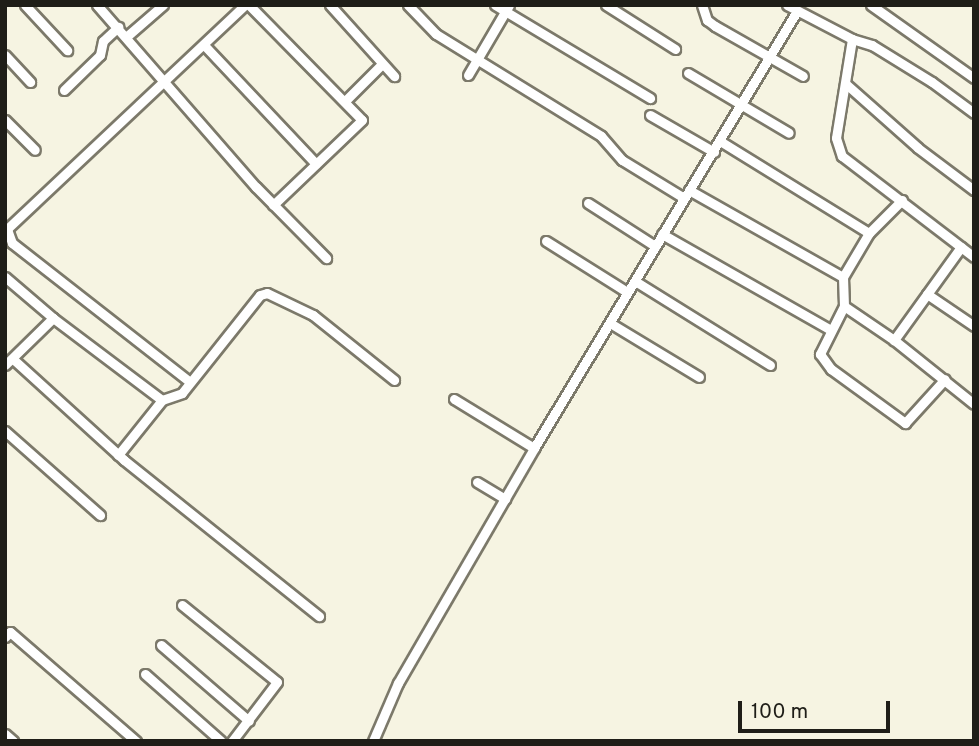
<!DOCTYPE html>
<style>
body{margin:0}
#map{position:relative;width:979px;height:746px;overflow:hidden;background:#f6f4e2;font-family:Overpass,sans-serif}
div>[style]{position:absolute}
.roads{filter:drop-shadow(2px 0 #7c796a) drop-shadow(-2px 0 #7c796a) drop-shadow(0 2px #7c796a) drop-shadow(0 -2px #7c796a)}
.street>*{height:9px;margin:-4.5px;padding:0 4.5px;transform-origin:4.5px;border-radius:4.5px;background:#fff}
span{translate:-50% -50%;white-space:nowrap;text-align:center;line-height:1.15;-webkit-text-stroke:5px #f6f4e2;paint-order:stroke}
.frame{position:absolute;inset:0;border:7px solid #1f1e18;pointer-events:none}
.scale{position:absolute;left:738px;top:701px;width:152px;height:32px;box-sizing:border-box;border:4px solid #1f1e18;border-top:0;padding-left:9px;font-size:21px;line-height:24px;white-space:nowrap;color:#1f1e18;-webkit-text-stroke:5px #f6f4e2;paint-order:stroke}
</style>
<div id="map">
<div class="roads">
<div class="street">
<div style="left:25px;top:5px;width:62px;rotate:47deg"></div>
<div style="left:97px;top:5px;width:242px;rotate:48.9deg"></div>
<div style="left:256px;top:187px;width:100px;rotate:45.4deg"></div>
<div style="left:249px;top:5px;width:161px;rotate:45.5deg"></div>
<div style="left:362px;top:120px;width:123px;rotate:136.3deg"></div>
<div style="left:330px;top:5px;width:96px;rotate:48deg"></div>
<div style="left:408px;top:5px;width:40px;rotate:46deg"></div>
<div style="left:436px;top:34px;width:194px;rotate:31.7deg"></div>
<div style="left:601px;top:136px;width:32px;rotate:49deg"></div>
<div style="left:622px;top:160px;width:73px;rotate:31.5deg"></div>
<div style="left:495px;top:5px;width:181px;rotate:31deg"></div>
<div style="left:606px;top:5px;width:82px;rotate:32.5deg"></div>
<div style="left:702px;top:5px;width:16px;rotate:72deg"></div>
<div style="left:707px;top:20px;width:10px;rotate:37deg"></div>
<div style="left:715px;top:26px;width:101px;rotate:29.6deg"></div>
<div style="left:787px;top:5px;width:73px;rotate:27.6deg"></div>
<div style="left:852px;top:39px;width:100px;rotate:99.2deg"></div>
<div style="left:836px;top:138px;width:19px;rotate:72deg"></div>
<div style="left:842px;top:156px;width:166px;rotate:37.4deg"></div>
<div style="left:871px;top:5px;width:126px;rotate:35.3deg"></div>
<div style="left:126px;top:37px;width:49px;rotate:-40.9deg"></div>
<div style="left:852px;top:39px;width:21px;rotate:17deg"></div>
<div style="left:872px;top:45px;width:70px;rotate:31.7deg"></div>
<div style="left:932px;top:82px;width:52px;rotate:36.4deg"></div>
<div style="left:204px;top:45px;width:163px;rotate:46.7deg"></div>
<div style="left:5px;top:55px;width:37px;rotate:47deg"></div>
<div style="left:688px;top:73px;width:117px;rotate:30.7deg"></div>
<div style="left:468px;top:75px;width:81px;rotate:-59.6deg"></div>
<div style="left:846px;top:84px;width:96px;rotate:41.6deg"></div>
<div style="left:918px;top:148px;width:70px;rotate:36.9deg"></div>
<div style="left:64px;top:90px;width:50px;rotate:-44.2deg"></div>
<div style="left:100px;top:55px;width:14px;rotate:-78deg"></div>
<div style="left:103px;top:41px;width:21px;rotate:-43deg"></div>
<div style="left:345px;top:101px;width:52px;rotate:-45deg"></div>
<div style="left:650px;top:115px;width:74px;rotate:30deg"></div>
<div style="left:5px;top:120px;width:42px;rotate:45deg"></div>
<div style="left:720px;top:141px;width:175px;rotate:31.7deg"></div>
<div style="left:689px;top:190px;width:177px;rotate:29.5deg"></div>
<div style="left:902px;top:200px;width:47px;rotate:135deg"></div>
<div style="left:869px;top:233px;width:51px;rotate:120.6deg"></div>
<div style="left:843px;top:277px;width:29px;rotate:88deg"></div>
<div style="left:844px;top:306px;width:54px;rotate:116.6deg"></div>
<div style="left:820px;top:354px;width:19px;rotate:54deg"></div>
<div style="left:831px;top:369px;width:92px;rotate:36.1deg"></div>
<div style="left:905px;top:423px;width:59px;rotate:-47.7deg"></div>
<div style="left:588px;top:203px;width:80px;rotate:32.7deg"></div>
<div style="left:662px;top:234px;width:194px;rotate:29.6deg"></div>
<div style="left:546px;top:241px;width:96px;rotate:32.2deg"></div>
<div style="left:961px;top:247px;width:115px;rotate:125.8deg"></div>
<div style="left:894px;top:340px;width:102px;rotate:38.7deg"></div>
<div style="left:5px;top:277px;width:63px;rotate:40.5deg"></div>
<div style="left:53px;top:318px;width:67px;rotate:135.6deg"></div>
<div style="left:635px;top:281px;width:159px;rotate:31.9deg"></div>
<div style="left:927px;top:294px;width:57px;rotate:34.2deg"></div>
<div style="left:844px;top:306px;width:60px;rotate:34.2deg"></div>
<div style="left:53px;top:318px;width:136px;rotate:37deg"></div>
<div style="left:162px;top:400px;width:21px;rotate:-19deg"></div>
<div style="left:182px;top:393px;width:125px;rotate:-51.5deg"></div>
<div style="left:260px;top:295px;width:7px;rotate:-16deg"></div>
<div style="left:267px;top:293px;width:51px;rotate:25.6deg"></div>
<div style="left:313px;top:315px;width:104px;rotate:38.7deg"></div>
<div style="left:610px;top:323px;width:104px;rotate:31.2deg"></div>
<div style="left:13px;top:359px;width:150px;rotate:42.3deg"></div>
<div style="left:124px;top:460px;width:250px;rotate:38.7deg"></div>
<div style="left:190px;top:382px;width:226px;rotate:-142deg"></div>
<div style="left:12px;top:243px;width:15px;rotate:-110deg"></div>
<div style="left:7px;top:229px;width:327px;rotate:-43.3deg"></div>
<div style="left:454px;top:399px;width:94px;rotate:31.5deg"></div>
<div style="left:5px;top:431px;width:127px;rotate:41.5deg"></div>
<div style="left:118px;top:455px;width:70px;rotate:-51.3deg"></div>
<div style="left:477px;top:482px;width:33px;rotate:31deg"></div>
<div style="left:182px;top:605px;width:122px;rotate:39deg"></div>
<div style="left:277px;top:682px;width:74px;rotate:127.3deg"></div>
<div style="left:5px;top:637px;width:7px;rotate:-45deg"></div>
<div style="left:10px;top:632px;width:167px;rotate:40.9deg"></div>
<div style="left:161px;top:645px;width:116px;rotate:40.8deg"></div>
<div style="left:145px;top:674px;width:101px;rotate:41.4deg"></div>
<div style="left:5px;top:734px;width:11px;rotate:41deg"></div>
<div style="left:373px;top:741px;width:63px;rotate:-66.7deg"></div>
<div style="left:398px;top:683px;width:272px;rotate:-59.9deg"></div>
<div style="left:534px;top:448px;width:510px;rotate:-58.96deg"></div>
</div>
</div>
<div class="frame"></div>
<div class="scale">100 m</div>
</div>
